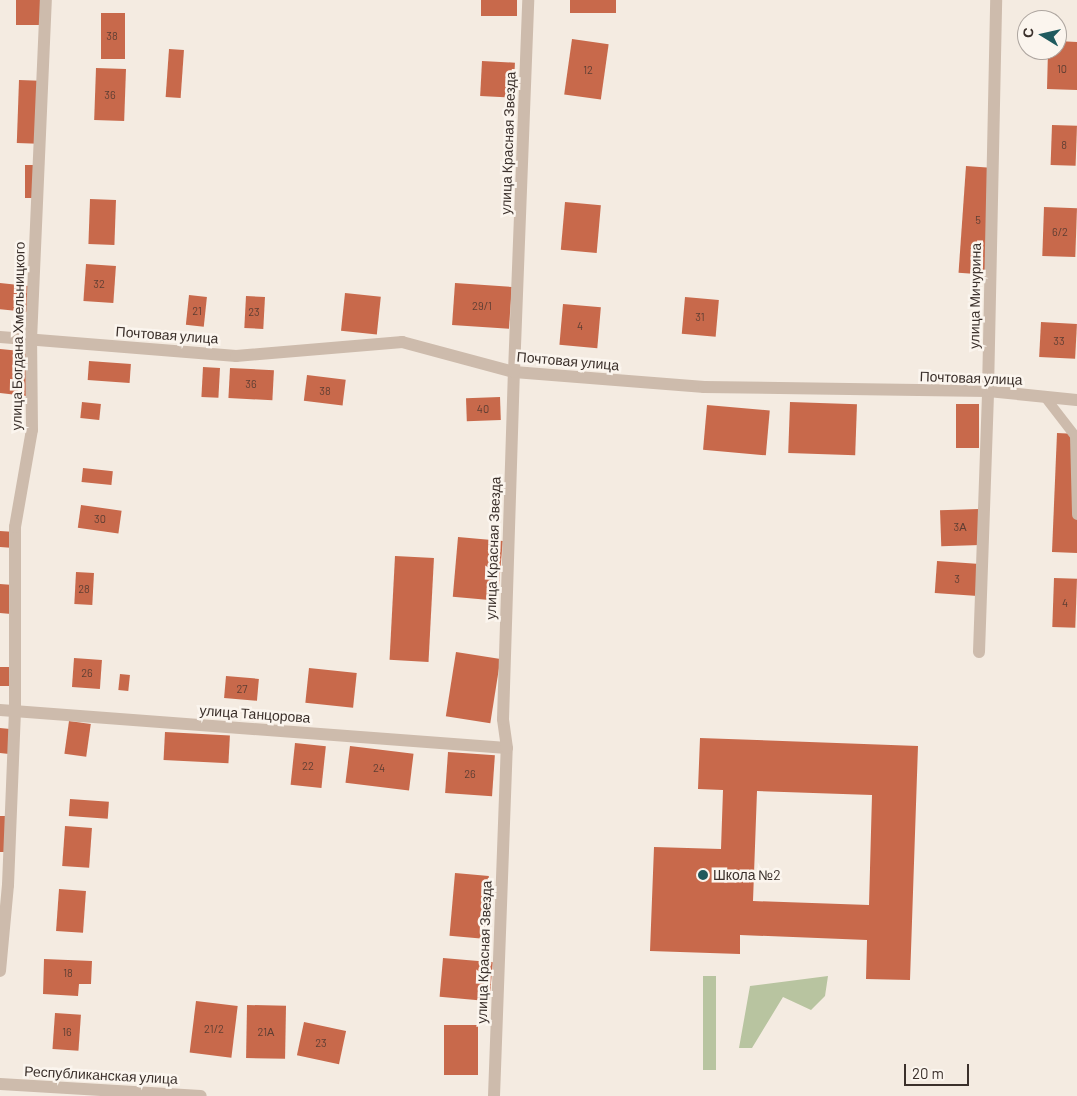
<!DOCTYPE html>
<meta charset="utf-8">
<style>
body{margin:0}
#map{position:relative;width:1077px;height:1096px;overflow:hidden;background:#f4ebe1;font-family:Barlow,sans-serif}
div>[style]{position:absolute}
.green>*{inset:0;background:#b8c4a0;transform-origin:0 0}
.building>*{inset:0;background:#c8694b;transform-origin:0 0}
.lane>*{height:10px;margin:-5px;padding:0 5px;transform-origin:5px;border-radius:5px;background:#cdbbac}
.street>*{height:12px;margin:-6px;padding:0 6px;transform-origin:6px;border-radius:6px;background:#cdbbac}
.dots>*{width:14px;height:14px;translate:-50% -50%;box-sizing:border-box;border:2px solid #fbf5ee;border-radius:50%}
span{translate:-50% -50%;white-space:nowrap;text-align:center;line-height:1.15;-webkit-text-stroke:5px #fbf5ee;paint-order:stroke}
.number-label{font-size:11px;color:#5e3e33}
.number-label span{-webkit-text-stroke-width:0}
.street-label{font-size:14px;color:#3b302b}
.poi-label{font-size:14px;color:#3b302b}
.left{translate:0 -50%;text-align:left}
.north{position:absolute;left:1017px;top:10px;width:50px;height:50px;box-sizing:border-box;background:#fbf5ee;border:1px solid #aea6a0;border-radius:50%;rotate:279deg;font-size:14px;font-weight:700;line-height:20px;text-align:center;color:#3b302b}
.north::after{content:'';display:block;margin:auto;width:18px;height:22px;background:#1f5a5e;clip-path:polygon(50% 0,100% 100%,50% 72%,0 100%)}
.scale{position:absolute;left:904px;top:1064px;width:65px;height:22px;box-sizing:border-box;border:2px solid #3b302b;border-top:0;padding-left:6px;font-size:15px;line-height:18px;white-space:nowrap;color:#3b302b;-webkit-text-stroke:4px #fbf5ee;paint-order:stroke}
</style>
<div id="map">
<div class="green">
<div style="left:703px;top:976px;width:13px;height:94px"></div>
<div style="clip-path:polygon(828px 976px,825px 996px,811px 1010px,783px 997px,752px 1048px,739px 1048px,750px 986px)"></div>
</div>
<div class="building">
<div style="left:16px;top:0;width:32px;height:25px"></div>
<div style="left:481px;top:0;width:36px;height:16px"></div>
<div style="left:570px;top:0;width:46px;height:13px"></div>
<div style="left:101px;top:13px;width:24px;height:46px"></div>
<div style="left:572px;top:39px;width:37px;height:56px;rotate:8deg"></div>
<div style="clip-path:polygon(1057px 41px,1077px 42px,1077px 90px,1047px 89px,1048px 50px,1057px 50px)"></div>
<div style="left:169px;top:49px;width:15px;height:48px;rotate:4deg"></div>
<div style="left:482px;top:61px;width:33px;height:35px;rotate:3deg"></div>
<div style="left:96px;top:68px;width:30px;height:52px;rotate:2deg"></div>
<div style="left:19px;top:80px;width:28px;height:63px;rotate:2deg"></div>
<div style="left:1052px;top:125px;width:25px;height:40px;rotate:2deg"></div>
<div style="left:25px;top:165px;width:15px;height:33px"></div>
<div style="left:966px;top:166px;width:28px;height:107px;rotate:4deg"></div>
<div style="left:90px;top:199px;width:26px;height:45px;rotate:2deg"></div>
<div style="left:565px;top:202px;width:36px;height:48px;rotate:5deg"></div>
<div style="left:1044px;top:207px;width:33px;height:49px;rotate:2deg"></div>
<div style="left:86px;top:264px;width:30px;height:37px;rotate:4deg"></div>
<div style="left:0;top:283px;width:31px;height:26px;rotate:6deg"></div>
<div style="left:455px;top:283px;width:57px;height:42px;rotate:4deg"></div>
<div style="left:345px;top:293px;width:36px;height:38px;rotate:6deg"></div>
<div style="left:189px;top:295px;width:18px;height:30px;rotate:6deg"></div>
<div style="left:246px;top:296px;width:19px;height:32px;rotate:3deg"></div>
<div style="left:685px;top:297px;width:34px;height:37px;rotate:5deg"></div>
<div style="left:563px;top:304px;width:38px;height:41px;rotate:5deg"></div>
<div style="left:1041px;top:322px;width:36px;height:35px;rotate:3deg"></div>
<div style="clip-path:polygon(0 349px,31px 352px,26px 396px,0 393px)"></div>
<div style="left:89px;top:361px;width:42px;height:19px;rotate:4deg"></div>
<div style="left:203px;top:367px;width:17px;height:30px;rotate:3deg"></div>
<div style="left:230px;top:368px;width:44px;height:30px;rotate:3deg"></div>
<div style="left:307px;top:375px;width:39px;height:26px;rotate:7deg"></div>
<div style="left:500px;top:397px;width:23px;height:34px;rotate:88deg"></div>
<div style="left:82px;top:402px;width:19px;height:16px;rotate:6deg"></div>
<div style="left:790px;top:402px;width:67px;height:51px;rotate:2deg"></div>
<div style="left:979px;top:404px;width:44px;height:23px;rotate:90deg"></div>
<div style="left:707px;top:405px;width:63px;height:45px;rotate:5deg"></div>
<div style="clip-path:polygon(1057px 433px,1077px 434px,1077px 553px,1052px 552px)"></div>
<div style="left:83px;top:468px;width:30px;height:14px;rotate:6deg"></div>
<div style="left:81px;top:505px;width:41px;height:23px;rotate:8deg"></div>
<div style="left:979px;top:509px;width:36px;height:39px;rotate:88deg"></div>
<div style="left:0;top:531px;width:15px;height:16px;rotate:4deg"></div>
<div style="left:458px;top:537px;width:45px;height:60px;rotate:5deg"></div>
<div style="left:395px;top:556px;width:39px;height:104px;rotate:3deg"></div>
<div style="left:937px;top:561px;width:43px;height:32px;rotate:4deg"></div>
<div style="left:76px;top:572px;width:18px;height:32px;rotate:3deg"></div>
<div style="left:1054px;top:578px;width:23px;height:49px;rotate:2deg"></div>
<div style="clip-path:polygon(0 584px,13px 585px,11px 614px,0 613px)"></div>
<div style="left:456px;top:652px;width:45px;height:65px;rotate:9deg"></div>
<div style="left:74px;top:658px;width:28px;height:29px;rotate:4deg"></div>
<div style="left:0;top:667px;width:12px;height:19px"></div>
<div style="left:309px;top:668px;width:48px;height:35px;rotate:6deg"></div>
<div style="left:120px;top:674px;width:10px;height:16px;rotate:6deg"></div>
<div style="left:226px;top:676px;width:33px;height:22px;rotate:5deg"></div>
<div style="left:69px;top:721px;width:22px;height:33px;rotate:8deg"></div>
<div style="clip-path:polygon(0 728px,10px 729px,9px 754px,0 753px)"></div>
<div style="left:165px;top:732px;width:65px;height:28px;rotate:3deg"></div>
<div style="clip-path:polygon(evenodd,700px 738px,918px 746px,910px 980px,866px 979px,867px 940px,740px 935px,740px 954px,650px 951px,654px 847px,721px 849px,723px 790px,698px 789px,700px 738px,757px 791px,872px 795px,869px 905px,753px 901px,757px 791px)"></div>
<div style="left:295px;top:743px;width:31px;height:42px;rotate:6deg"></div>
<div style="left:350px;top:746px;width:64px;height:37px;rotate:7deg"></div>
<div style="left:448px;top:752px;width:47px;height:41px;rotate:4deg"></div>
<div style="left:70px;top:799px;width:39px;height:17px;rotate:4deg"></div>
<div style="clip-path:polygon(0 816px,8px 816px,6px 852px,0 852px)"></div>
<div style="left:65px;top:826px;width:27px;height:40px;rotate:4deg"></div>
<div style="left:455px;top:873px;width:34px;height:63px;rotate:5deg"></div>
<div style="left:59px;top:889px;width:27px;height:42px;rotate:4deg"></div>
<div style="left:443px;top:958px;width:50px;height:39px;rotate:5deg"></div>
<div style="clip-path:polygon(44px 959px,92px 961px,91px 984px,79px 984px,78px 996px,43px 994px)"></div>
<div style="left:196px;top:1001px;width:42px;height:52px;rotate:7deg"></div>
<div style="left:247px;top:1005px;width:39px;height:53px;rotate:1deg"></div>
<div style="left:55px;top:1013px;width:26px;height:36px;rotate:4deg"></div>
<div style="left:304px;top:1022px;width:43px;height:34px;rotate:12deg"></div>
<div style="left:444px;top:1025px;width:34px;height:50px"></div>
</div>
<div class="lane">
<div style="left:1045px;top:397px;width:49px;rotate:52.4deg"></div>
<div style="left:1075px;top:436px;width:79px;rotate:88.5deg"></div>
</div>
<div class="street">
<div style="left:0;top:337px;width:237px;rotate:4.6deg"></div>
<div style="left:236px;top:356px;width:167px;rotate:-4.8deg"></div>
<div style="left:402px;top:342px;width:116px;rotate:15deg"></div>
<div style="left:514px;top:372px;width:191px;rotate:4.5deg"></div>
<div style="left:704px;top:387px;width:284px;rotate:0.8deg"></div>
<div style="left:988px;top:391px;width:89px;rotate:5.8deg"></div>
<div style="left:979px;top:652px;width:261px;rotate:-88deg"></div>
<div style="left:988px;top:391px;width:391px;rotate:-88.8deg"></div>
<div style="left:0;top:710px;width:508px;rotate:4.29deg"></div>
<div style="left:0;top:971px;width:86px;rotate:-84.7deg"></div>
<div style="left:8px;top:885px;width:174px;rotate:-87.7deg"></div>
<div style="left:15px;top:711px;width:184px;rotate:-90deg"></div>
<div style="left:15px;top:527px;width:98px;rotate:-80.1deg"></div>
<div style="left:32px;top:430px;width:90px;rotate:-90.6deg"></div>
<div style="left:31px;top:340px;width:340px;rotate:-87.5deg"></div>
<div style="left:0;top:1084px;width:201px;rotate:3.4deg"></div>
<div style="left:494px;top:1096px;width:348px;rotate:-87.9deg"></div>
<div style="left:507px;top:748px;width:29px;rotate:-98deg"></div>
<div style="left:503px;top:719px;width:347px;rotate:-88.2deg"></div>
<div style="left:514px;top:372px;width:372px;rotate:-87.8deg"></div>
</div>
<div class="dots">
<div style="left:703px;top:875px;background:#1f5a5e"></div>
</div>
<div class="number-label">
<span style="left:112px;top:36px">38</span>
<span style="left:1062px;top:69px">10</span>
<span style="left:588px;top:70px">12</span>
<span style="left:110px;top:95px">36</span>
<span style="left:1064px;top:145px">8</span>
<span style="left:978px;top:220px">5</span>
<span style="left:1060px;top:232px">6/2</span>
<span style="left:99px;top:284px">32</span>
<span style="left:482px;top:306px">29/1</span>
<span style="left:197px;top:311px">21</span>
<span style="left:254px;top:312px">23</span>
<span style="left:700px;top:317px">31</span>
<span style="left:580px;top:326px">4</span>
<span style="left:1059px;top:341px">33</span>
<span style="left:251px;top:384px">36</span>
<span style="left:325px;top:391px">38</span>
<span style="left:483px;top:409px">40</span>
<span style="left:100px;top:519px">30</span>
<span style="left:960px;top:527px">3А</span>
<span style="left:957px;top:579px">3</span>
<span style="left:84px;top:589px">28</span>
<span style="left:1065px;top:603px">4</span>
<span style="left:87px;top:673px">26</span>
<span style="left:242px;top:689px">27</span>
<span style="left:308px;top:766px">22</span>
<span style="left:379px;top:768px">24</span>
<span style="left:470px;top:774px">26</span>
<span style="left:68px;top:973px">18</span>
<span style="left:214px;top:1029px">21/2</span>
<span style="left:67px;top:1032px">16</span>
<span style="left:266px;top:1032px">21А</span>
<span style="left:321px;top:1043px">23</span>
</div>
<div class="street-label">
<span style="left:508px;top:143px;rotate:-88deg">улица Красная Звезда</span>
<span style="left:975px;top:296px;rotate:-89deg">улица Мичурина</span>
<span style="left:167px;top:335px;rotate:4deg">Почтовая улица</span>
<span style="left:18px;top:336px;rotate:-89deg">улица Богдана Хмельницкого</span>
<span style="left:568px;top:361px;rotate:5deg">Почтовая улица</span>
<span style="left:971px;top:378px;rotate:2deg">Почтовая улица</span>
<span style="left:493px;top:548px;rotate:-88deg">улица Красная Звезда</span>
<span style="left:255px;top:714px;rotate:4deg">улица Танцорова</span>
<span style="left:484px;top:952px;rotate:-88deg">улица Красная Звезда</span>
<span style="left:101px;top:1075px;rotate:3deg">Республиканская улица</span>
</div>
<div class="poi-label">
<span class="left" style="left:713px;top:875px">Школа №2</span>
</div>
<div class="north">С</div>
<div class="scale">20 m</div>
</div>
